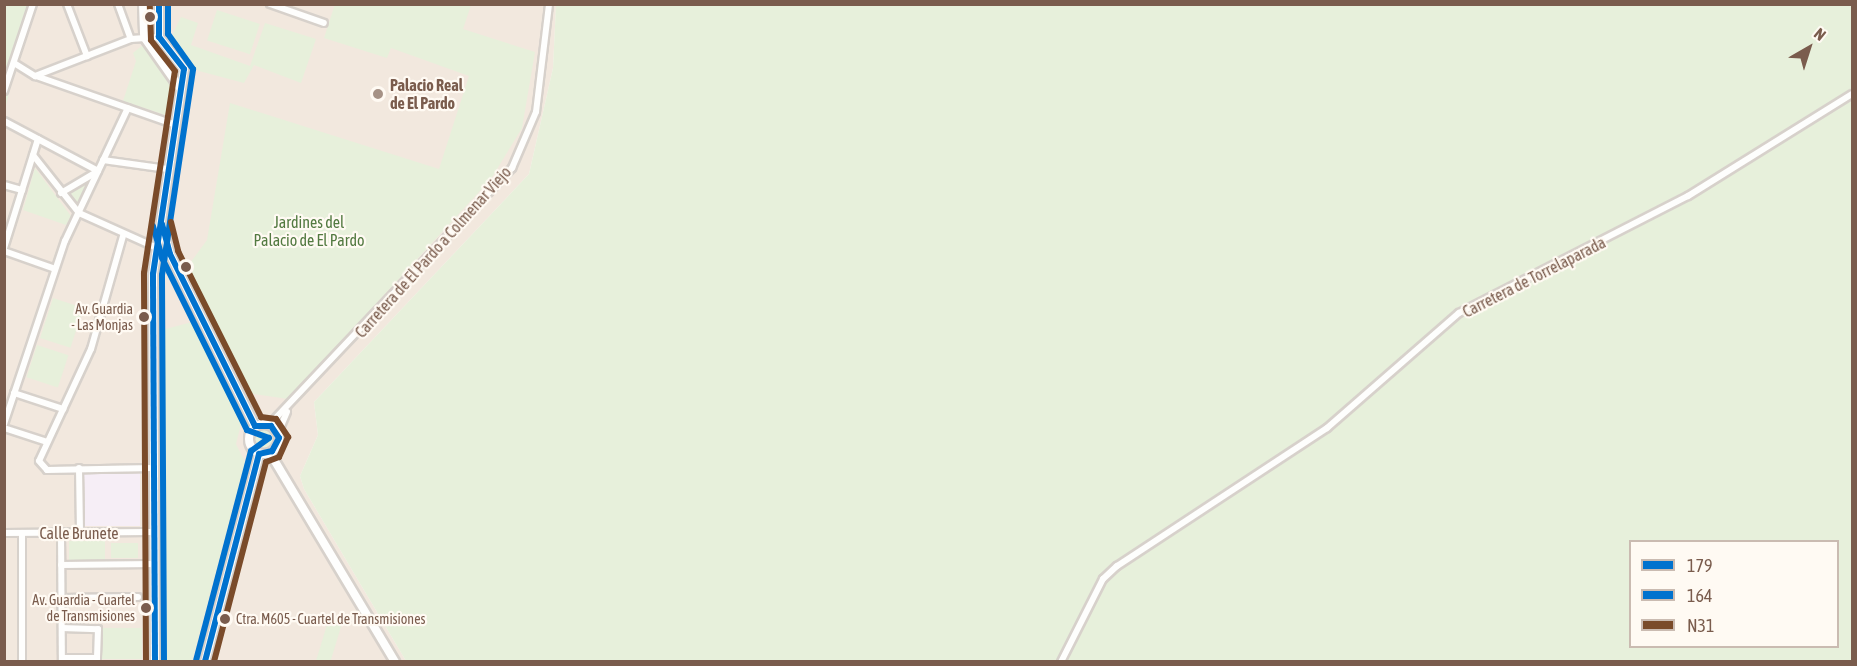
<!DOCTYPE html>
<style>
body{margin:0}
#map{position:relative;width:1857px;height:666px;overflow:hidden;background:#f9f5f0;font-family:"Asap Condensed",sans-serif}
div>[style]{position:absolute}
.residential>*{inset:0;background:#f2e8de}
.education>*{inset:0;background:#f6eef6;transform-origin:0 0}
.green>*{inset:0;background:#e7f0db;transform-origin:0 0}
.round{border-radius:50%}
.roads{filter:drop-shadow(2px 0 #d7d1cb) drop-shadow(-2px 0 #d7d1cb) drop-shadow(0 2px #d7d1cb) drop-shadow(0 -2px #d7d1cb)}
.street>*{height:6px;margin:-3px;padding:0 3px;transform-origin:3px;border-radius:3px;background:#fefefd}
.secondary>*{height:8px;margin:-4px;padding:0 4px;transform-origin:4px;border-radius:4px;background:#fefefd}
.secondary>.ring{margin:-4px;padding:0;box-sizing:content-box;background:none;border:8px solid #fefefd;border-radius:50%}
.bus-1>*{height:6px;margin:-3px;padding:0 3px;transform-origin:3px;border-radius:3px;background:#0072ce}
.bus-2>*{height:6px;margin:-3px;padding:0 3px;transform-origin:3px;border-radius:3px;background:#0072ce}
.bus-3>*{height:6px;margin:-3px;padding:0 3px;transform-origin:3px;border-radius:3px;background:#7a4b2a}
.dots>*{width:16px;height:16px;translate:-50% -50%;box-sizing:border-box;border:3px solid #fffaf3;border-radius:50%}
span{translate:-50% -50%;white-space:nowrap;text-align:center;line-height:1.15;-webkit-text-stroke:4.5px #fffaf3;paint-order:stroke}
.bus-label{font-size:14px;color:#7a5c4d}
.right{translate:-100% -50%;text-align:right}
.left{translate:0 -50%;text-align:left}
.poi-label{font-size:16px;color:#7a5c4d;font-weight:700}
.park-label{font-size:16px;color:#537a41}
.street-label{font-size:16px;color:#7a5c4d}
.frame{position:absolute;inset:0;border:6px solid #7a5c4d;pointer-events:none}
.legend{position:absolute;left:1629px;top:540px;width:210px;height:108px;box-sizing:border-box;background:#fffaf3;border:2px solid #cabbb1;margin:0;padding:8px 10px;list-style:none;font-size:18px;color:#7a5c4d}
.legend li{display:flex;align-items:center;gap:12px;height:30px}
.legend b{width:30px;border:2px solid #cabbb1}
.north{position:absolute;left:1779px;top:18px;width:60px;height:60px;-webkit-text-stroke:4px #fffaf3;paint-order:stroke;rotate:39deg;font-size:16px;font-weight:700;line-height:24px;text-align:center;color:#7a5c4d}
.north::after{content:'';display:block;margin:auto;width:21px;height:27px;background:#7a5c4d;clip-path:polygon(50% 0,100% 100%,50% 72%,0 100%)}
</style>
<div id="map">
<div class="residential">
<div style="clip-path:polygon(31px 5px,556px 5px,553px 68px,529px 174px,314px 402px,318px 435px,300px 476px,304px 489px,406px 661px,5px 662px,4px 109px)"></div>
</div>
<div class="education">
<div style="left:84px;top:473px;width:56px;height:53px"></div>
</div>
<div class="green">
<div style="clip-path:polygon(335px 4px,471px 5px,463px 29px,535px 52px,522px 128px,491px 179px,288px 399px,248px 393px,185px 270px,207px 240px,230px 103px,439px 169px,469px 76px,391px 48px,387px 58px,324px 38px)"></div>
<div style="clip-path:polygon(5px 5px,31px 5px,5px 109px)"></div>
<div style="clip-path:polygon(evenodd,556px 5px,1852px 5px,1852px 661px,406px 661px,304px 489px,300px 476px,318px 435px,314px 402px,529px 174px,553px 68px,556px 5px,1630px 542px,1838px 542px,1838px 646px,1630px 646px,1630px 542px)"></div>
<div style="left:217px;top:10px;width:45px;height:32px;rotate:18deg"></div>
<div style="clip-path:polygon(181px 17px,198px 23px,191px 45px,250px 66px,265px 23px,316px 39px,301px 83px,254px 65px,244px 83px,199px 71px,179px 54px,169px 41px)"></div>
<div style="clip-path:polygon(144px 44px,173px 83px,168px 116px,123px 101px,136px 61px,133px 53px)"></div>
<div style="clip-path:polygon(35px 168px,71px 216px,66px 225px,23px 210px)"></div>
<div style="clip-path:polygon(93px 177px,77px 208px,65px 192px)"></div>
<div style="left:53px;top:298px;width:32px;height:42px;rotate:18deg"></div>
<div style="clip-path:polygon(192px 322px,242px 420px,236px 444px,245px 462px,192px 661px,164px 661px,162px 330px)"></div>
<div style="left:37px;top:345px;width:33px;height:34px;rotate:18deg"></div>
<div class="round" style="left:255px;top:430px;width:18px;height:18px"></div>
<div style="left:69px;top:541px;width:36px;height:19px"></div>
<div style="left:111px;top:543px;width:27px;height:15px"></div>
<div style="left:330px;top:615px;width:14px;height:48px;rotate:17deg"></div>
<div style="left:99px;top:628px;width:43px;height:31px"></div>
</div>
<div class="roads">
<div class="street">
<div style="left:67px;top:4px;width:56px;rotate:69deg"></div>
<div style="left:118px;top:4px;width:37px;rotate:70deg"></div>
<div style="left:270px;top:4px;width:57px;rotate:19.4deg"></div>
<div style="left:14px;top:63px;width:25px;rotate:32deg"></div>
<div style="left:35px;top:76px;width:103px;rotate:-21.1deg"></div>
<div style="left:131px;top:39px;width:28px;rotate:-4deg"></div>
<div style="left:36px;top:76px;width:145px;rotate:19.3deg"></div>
<div style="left:4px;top:91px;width:92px;rotate:-71.6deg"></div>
<div style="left:4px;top:121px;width:106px;rotate:28deg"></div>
<div style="left:33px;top:155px;width:74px;rotate:51.6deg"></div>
<div style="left:79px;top:213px;width:83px;rotate:24.1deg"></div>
<div style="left:103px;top:160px;width:65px;rotate:8deg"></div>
<div style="left:4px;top:185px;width:19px;rotate:16deg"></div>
<div style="left:61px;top:193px;width:43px;rotate:-30.7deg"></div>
<div style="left:123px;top:236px;width:117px;rotate:105.8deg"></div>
<div style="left:91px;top:349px;width:123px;rotate:114.9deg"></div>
<div style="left:39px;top:461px;width:12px;rotate:48deg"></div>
<div style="left:47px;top:470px;width:106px;rotate:-1.1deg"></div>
<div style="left:4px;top:248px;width:114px;rotate:-72.7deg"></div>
<div style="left:4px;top:251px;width:54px;rotate:19.4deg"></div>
<div style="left:14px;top:393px;width:52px;rotate:18.1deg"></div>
<div style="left:4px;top:424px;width:193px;rotate:-71.6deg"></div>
<div style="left:65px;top:241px;width:147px;rotate:-64.7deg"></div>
<div style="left:269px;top:425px;width:354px;rotate:-46.6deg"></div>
<div style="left:512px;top:168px;width:61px;rotate:-66.8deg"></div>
<div style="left:536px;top:112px;width:109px;rotate:-83.1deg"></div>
<div style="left:4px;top:428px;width:45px;rotate:18deg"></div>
<div style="left:278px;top:433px;width:23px;rotate:-67deg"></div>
<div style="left:79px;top:468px;width:66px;rotate:89.1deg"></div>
<div style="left:4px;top:533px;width:150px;rotate:-0.4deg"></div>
<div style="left:61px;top:533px;width:129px;rotate:89.6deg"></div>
<div style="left:61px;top:565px;width:93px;rotate:-0.6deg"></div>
<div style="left:62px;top:598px;width:76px;rotate:-0.8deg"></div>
<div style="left:62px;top:628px;width:36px;rotate:2deg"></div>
<div style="left:98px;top:629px;width:33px;rotate:92deg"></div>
<div style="left:62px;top:658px;width:35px"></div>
<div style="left:22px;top:662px;width:129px;rotate:-90deg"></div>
<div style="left:1061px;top:662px;width:93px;rotate:-63.2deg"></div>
<div style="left:1103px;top:579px;width:19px;rotate:-43deg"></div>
<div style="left:1117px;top:566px;width:251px;rotate:-33.3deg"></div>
<div style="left:1327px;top:428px;width:175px;rotate:-41.1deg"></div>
<div style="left:1459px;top:313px;width:257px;rotate:-27.1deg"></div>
<div style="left:1688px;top:196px;width:193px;rotate:-31.9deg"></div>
</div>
<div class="secondary">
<div style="left:143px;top:4px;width:33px;rotate:88deg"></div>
<div style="left:144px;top:37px;width:62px;rotate:54.8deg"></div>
<div style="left:162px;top:226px;width:29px;rotate:74deg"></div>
<div style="left:170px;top:254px;width:192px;rotate:63.7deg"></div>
<div class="ring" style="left:249px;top:424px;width:22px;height:22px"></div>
<div style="left:270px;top:453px;width:244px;rotate:59.1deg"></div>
<div style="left:155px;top:662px;width:388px;rotate:-90.3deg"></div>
<div style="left:153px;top:274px;width:207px;rotate:-81.4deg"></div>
<div style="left:184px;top:69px;width:41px;rotate:-128deg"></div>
<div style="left:159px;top:37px;width:33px;rotate:-90deg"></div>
<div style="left:205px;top:662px;width:215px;rotate:-75.4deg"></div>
</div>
</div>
<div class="bus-1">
<div style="left:162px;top:224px;width:31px;rotate:75deg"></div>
<div style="left:170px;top:254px;width:192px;rotate:63.7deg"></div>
<div style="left:255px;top:426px;width:16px"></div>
<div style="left:271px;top:426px;width:14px;rotate:56deg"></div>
<div style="left:279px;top:438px;width:15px;rotate:118deg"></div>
<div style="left:272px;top:451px;width:13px;rotate:167deg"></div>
<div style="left:259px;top:454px;width:215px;rotate:104.6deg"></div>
<div style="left:155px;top:662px;width:388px;rotate:-90.3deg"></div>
<div style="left:153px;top:274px;width:207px;rotate:-81.4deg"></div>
<div style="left:184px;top:69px;width:41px;rotate:-128deg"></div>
<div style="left:159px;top:37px;width:33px;rotate:-90deg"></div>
</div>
<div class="bus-2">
<div style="left:153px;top:226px;width:33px;rotate:74deg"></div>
<div style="left:162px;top:258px;width:192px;rotate:63.7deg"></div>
<div style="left:247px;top:430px;width:23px;rotate:20deg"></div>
<div style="left:269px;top:438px;width:22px;rotate:144deg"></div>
<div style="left:251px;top:451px;width:216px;rotate:104.7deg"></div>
<div style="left:164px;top:662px;width:387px;rotate:-90.3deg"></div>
<div style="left:162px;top:275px;width:208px;rotate:-81.4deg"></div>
<div style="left:193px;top:69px;width:43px;rotate:-125.5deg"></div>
<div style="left:168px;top:34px;width:30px;rotate:-90deg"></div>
</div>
<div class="bus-3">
<div style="left:171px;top:222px;width:30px;rotate:76deg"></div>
<div style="left:178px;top:251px;width:186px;rotate:63.4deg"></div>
<div style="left:261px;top:417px;width:15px;rotate:8deg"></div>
<div style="left:276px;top:419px;width:22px;rotate:56deg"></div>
<div style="left:288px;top:437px;width:22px;rotate:114deg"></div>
<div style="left:279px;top:457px;width:14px;rotate:159deg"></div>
<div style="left:266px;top:462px;width:207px;rotate:104.6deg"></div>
<div style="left:146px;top:662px;width:389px;rotate:-90.3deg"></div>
<div style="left:144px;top:273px;width:204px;rotate:-81.3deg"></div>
<div style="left:175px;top:71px;width:39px;rotate:-128deg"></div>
<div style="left:151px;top:40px;width:36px;rotate:-92deg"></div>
</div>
<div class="dots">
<div style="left:150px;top:17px;background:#7a5c4d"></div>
<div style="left:378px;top:94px;background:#a69286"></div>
<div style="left:186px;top:267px;background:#7a5c4d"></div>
<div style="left:144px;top:317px;background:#7a5c4d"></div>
<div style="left:146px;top:608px;background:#7a5c4d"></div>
<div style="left:225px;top:619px;background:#7a5c4d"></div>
</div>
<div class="bus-label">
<span class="right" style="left:133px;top:317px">Av. Guardia<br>- Las Monjas</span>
<span class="right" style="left:135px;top:608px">Av. Guardia - Cuartel<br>de Transmisiones</span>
<span class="left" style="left:236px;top:619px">Ctra. M605 - Cuartel de Transmisiones</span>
</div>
<div class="poi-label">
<span class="left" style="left:390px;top:94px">Palacio Real<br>de El Pardo</span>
</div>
<div class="park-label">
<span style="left:309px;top:231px">Jardines del<br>Palacio de El Pardo</span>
</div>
<div class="street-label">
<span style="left:433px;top:252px;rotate:-48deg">Carretera de El Pardo a Colmenar Viejo</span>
<span style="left:1534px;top:277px;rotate:-27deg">Carretera de Torrelaparada</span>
<span style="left:79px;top:533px">Calle Brunete</span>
</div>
<div class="frame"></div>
<ul class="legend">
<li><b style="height:8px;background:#0072ce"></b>179</li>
<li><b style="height:8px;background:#0072ce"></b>164</li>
<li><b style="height:8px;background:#7a4b2a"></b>N31</li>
</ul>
<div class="north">N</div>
</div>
